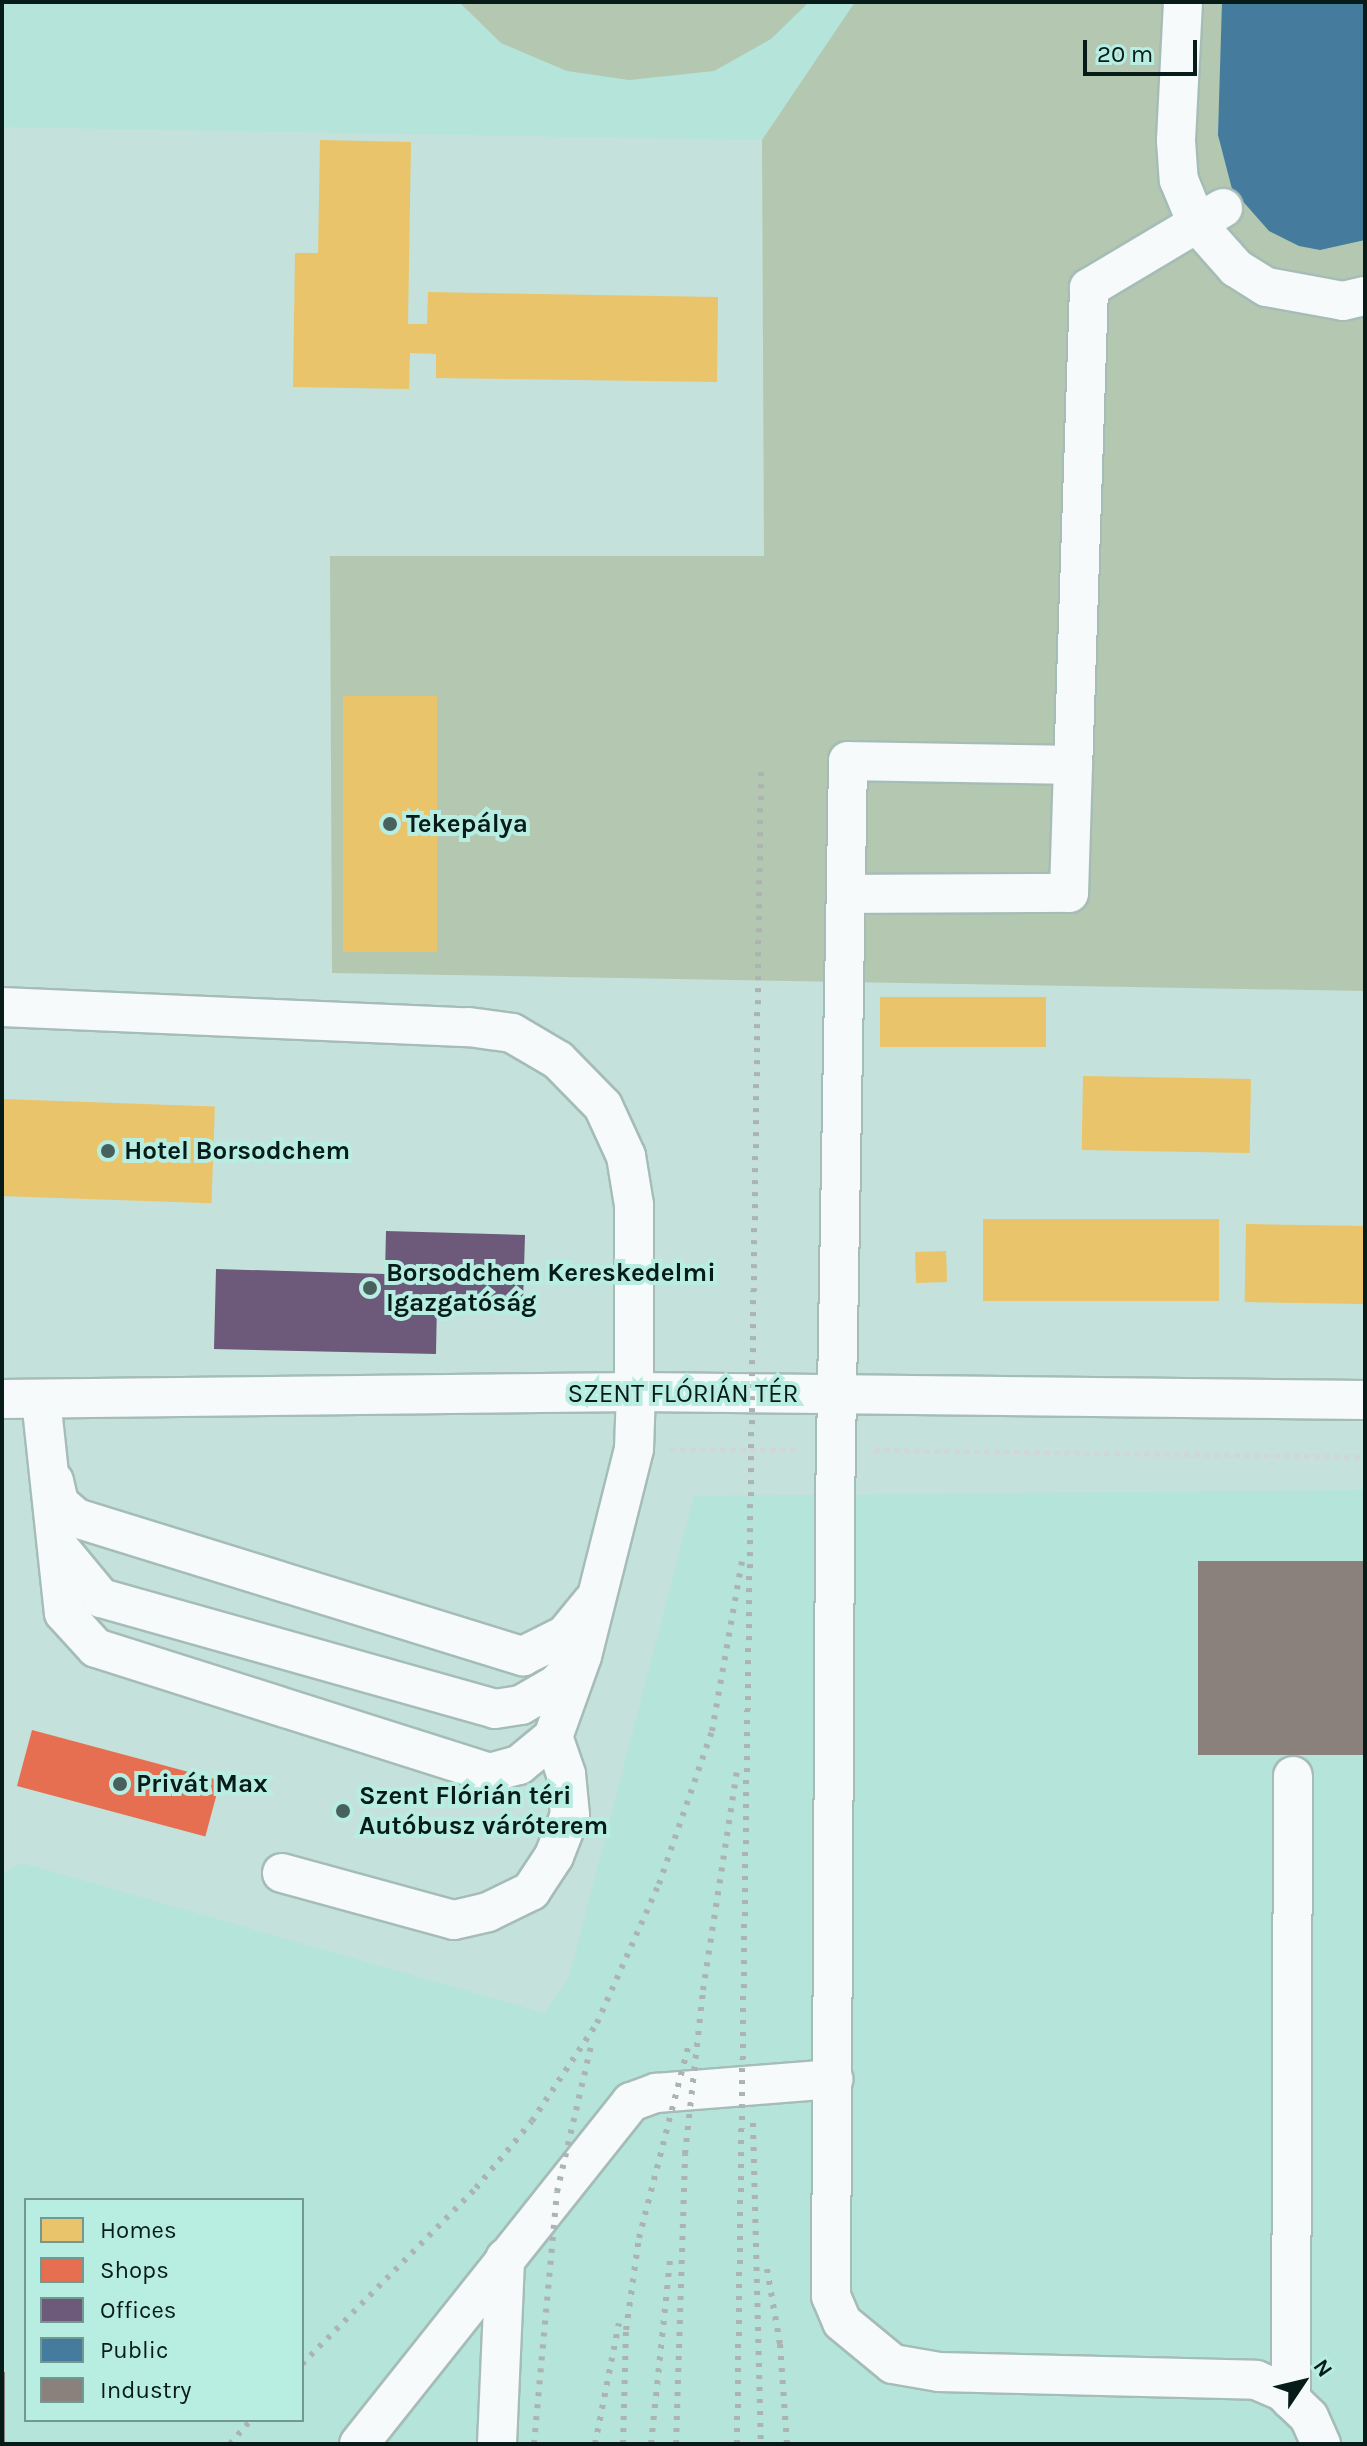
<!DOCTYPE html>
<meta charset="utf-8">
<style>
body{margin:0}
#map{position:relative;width:1367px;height:2446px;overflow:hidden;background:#c4e1db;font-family:Karla,sans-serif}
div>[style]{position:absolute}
.built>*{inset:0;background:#b4e4da}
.green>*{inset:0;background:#b4c7b0}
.homes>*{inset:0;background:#e9c46a;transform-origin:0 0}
.shops>*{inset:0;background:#e76f51;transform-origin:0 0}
.offices>*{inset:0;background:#6d597a}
.public>*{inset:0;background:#457b9d}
.industry>*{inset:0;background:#8a817c;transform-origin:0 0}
.path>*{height:5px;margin-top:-2.5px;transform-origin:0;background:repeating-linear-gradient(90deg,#d0d8d7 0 6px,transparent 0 10px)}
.roads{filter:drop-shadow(2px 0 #a5bcb7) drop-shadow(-2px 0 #a5bcb7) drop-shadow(0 2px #a5bcb7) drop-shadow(0 -2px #a5bcb7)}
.minor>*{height:38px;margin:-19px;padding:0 19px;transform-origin:19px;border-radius:19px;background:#f6fafa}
.rail>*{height:6px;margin-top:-3px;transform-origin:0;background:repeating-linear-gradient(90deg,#acb4b2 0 4px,transparent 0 12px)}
.dots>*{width:22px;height:22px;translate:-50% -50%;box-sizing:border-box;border:4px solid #b8ede2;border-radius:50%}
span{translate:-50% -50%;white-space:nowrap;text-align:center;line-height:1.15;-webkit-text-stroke:8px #b8ede2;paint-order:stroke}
.poi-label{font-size:26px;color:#071c19;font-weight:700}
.left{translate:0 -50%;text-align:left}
.street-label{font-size:26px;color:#071c19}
.frame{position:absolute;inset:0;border:4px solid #071c19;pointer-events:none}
.legend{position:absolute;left:24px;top:2198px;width:280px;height:224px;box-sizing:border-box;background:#b8ede2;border:2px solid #719992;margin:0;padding:10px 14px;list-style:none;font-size:24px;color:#071c19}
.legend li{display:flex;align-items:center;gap:16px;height:40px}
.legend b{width:40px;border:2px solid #719992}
.north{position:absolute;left:1263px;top:2342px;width:80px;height:80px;-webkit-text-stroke:6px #b8ede2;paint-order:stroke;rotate:55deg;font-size:22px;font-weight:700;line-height:32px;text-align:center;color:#071c19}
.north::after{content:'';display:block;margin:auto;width:28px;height:36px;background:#071c19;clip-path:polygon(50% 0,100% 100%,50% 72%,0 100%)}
.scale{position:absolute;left:1083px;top:40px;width:114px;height:36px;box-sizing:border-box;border:4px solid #071c19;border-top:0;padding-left:10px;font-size:24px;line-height:28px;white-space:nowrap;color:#071c19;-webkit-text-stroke:6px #b8ede2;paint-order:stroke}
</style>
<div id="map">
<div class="built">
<div style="clip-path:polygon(2px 2px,855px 2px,762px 140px,2px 127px)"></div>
<div style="clip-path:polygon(evenodd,1365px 1490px,1365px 2444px,2px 2444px,2px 1874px,22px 1863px,544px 2013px,569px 1978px,694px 1496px,1365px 1490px,26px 2200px,302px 2200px,302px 2420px,26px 2420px,26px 2200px)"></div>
</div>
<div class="green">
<div style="clip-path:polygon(459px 2px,809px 2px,771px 39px,714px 71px,629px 80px,567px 71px,501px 43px)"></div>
<div style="clip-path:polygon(855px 2px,1365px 2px,1365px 991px,332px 973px,330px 556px,764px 556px,762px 140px)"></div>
</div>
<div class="homes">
<div style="clip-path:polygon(320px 140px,411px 142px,408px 324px,427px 324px,428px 292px,718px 297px,717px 382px,436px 378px,436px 354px,410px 353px,409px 389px,293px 387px,295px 253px,318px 253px)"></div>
<div style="left:343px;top:696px;width:94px;height:256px"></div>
<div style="left:880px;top:997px;width:166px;height:50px"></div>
<div style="left:1083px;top:1076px;width:168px;height:74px;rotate:1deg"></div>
<div style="left:2px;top:1099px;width:213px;height:97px;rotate:2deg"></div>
<div style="left:983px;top:1219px;width:236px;height:82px"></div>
<div style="left:1246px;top:1224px;width:119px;height:78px;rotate:1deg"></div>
<div style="left:946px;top:1251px;width:31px;height:31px;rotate:88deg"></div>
</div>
<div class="shops">
<div style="left:32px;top:1730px;width:195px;height:58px;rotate:15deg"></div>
</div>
<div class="offices">
<div style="clip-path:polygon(386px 1231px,525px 1235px,523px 1303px,437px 1301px,436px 1354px,214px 1349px,216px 1269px,385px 1274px)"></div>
</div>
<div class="public">
<div style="clip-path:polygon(1222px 2px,1365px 2px,1365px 240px,1320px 250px,1299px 246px,1269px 231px,1232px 189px,1218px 135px)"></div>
</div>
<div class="industry">
<div style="left:1365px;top:1561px;width:194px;height:167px;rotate:90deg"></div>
<div style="left:2px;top:2372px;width:3px;height:72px"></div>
</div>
<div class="path">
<div style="left:670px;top:1449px;width:130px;rotate:0.4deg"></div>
<div style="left:874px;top:1450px;width:491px;rotate:0.8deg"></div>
</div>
<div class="roads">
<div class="minor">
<div style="left:1183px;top:2px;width:139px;rotate:92.9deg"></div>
<div style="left:1176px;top:141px;width:39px;rotate:86deg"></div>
<div style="left:1179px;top:180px;width:48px;rotate:67.8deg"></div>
<div style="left:1197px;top:224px;width:59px;rotate:48.4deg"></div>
<div style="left:1236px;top:268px;width:36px;rotate:32deg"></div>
<div style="left:1267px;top:287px;width:77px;rotate:10.4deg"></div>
<div style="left:1343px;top:301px;width:23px;rotate:-13deg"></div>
<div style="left:1223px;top:208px;width:156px;rotate:149.2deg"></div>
<div style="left:1089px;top:288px;width:477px;rotate:91.9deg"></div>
<div style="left:1073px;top:765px;width:225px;rotate:-179deg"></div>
<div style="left:848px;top:761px;width:746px;rotate:91deg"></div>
<div style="left:835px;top:1507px;width:789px;rotate:90.29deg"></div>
<div style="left:831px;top:2296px;width:28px;rotate:67deg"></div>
<div style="left:842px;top:2322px;width:66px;rotate:39.5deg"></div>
<div style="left:893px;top:2364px;width:47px;rotate:9.9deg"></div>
<div style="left:939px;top:2372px;width:317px;rotate:1.4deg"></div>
<div style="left:1256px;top:2380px;width:28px;rotate:23deg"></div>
<div style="left:1282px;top:2391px;width:37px;rotate:44deg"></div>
<div style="left:1309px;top:2417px;width:30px;rotate:66deg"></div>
<div style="left:847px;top:894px;width:222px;rotate:-0.3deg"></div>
<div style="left:1069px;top:893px;width:128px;rotate:-88.2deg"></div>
<div style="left:2px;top:1007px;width:467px;rotate:2.5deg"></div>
<div style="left:469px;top:1027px;width:43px;rotate:7.9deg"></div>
<div style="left:512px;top:1033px;width:53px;rotate:30.4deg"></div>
<div style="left:558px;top:1060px;width:64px;rotate:45.6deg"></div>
<div style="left:603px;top:1106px;width:55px;rotate:65.3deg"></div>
<div style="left:626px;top:1156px;width:50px;rotate:80.7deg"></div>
<div style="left:634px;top:1205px;width:187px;rotate:90deg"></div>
<div style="left:2px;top:1399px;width:636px;rotate:-0.63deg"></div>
<div style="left:638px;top:1392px;width:727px;rotate:0.63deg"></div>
<div style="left:41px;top:1399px;width:215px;rotate:83.9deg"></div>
<div style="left:64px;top:1613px;width:47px;rotate:47.6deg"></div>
<div style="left:96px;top:1648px;width:412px;rotate:17.6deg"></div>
<div style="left:489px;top:1773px;width:31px;rotate:-15deg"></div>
<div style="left:519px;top:1765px;width:44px;rotate:-39.5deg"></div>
<div style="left:553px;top:1737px;width:86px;rotate:-70.3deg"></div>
<div style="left:582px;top:1656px;width:213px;rotate:-75.9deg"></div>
<div style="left:634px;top:1449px;width:56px;rotate:-88deg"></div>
<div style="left:54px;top:1481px;width:23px;rotate:77deg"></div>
<div style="left:59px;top:1503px;width:23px;rotate:41deg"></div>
<div style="left:76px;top:1518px;width:468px;rotate:17.2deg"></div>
<div style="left:523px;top:1656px;width:47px;rotate:-26.6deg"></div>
<div style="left:565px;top:1635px;width:43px;rotate:-50.7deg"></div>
<div style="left:57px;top:1545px;width:69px;rotate:50.3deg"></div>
<div style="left:101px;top:1598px;width:409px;rotate:15.7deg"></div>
<div style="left:495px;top:1709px;width:26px;rotate:-9deg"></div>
<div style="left:521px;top:1705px;width:42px;rotate:-30.3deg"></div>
<div style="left:557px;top:1684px;width:30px;rotate:-49deg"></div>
<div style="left:282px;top:1873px;width:178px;rotate:15.3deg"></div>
<div style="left:454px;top:1920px;width:35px;rotate:-13deg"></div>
<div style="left:488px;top:1912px;width:48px;rotate:-26deg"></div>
<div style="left:531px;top:1891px;width:42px;rotate:-56.7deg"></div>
<div style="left:554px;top:1856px;width:44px;rotate:-68.7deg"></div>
<div style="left:570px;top:1815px;width:41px;rotate:-95.6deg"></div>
<div style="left:566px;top:1774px;width:39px;rotate:-109deg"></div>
<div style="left:1291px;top:2400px;width:624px;rotate:-89.82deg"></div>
<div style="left:359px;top:2444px;width:437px;rotate:-51.5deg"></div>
<div style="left:631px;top:2102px;width:27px;rotate:-20deg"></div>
<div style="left:656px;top:2093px;width:178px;rotate:-4.5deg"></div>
<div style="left:497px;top:2444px;width:186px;rotate:-87.5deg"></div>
</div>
</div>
<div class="rail">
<div style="left:753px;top:2123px;width:321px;rotate:88.6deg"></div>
<div style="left:767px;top:2269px;width:76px;rotate:80.2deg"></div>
<div style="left:780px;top:2344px;width:100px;rotate:86deg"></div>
<div style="left:302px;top:2364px;width:247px;rotate:-45.3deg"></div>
<div style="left:476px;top:2188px;width:87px;rotate:-50.1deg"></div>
<div style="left:532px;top:2121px;width:118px;rotate:-56.4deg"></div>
<div style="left:597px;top:2023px;width:152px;rotate:-66deg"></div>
<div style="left:659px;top:1884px;width:162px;rotate:-70.9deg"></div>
<div style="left:712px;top:1731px;width:178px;rotate:-80deg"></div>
<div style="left:230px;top:2444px;width:32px;rotate:-49deg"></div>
<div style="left:534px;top:2444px;width:253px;rotate:-84.8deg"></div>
<div style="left:557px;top:2192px;width:155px;rotate:-76.9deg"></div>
<div style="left:595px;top:2444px;width:123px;rotate:-78.8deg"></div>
<div style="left:623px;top:2444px;width:114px;rotate:-88.5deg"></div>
<div style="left:626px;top:2330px;width:93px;rotate:-82deg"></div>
<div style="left:639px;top:2238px;width:197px;rotate:-75.6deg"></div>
<div style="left:651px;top:2444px;width:184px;rotate:-84.1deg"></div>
<div style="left:676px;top:2444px;width:290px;rotate:-88.2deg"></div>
<div style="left:685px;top:2154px;width:165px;rotate:-83.7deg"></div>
<div style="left:703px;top:1990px;width:228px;rotate:-81.2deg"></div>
<div style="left:737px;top:2444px;width:1677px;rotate:-89.18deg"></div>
</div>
<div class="dots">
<div style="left:390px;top:824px;background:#49615d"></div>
<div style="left:108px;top:1151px;background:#49615d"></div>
<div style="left:370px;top:1288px;background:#49615d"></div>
<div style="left:120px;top:1784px;background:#49615d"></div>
<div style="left:343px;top:1811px;background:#49615d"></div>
</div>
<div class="poi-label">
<span class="left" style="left:406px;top:824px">Tekepálya</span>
<span class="left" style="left:124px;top:1151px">Hotel Borsodchem</span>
<span class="left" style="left:386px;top:1288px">Borsodchem Kereskedelmi<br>Igazgatóság</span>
<span class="left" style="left:136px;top:1784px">Privát Max</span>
<span class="left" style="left:359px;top:1811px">Szent Flórián téri<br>Autóbusz váróterem</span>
</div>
<div class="street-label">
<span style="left:683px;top:1394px">SZENT FLÓRIÁN TÉR</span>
</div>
<div class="frame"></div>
<ul class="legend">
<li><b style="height:22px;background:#e9c46a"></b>Homes</li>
<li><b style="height:22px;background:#e76f51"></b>Shops</li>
<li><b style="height:22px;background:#6d597a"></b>Offices</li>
<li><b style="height:22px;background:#457b9d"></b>Public</li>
<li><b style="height:22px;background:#8a817c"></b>Industry</li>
</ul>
<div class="north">N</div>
<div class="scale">20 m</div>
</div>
